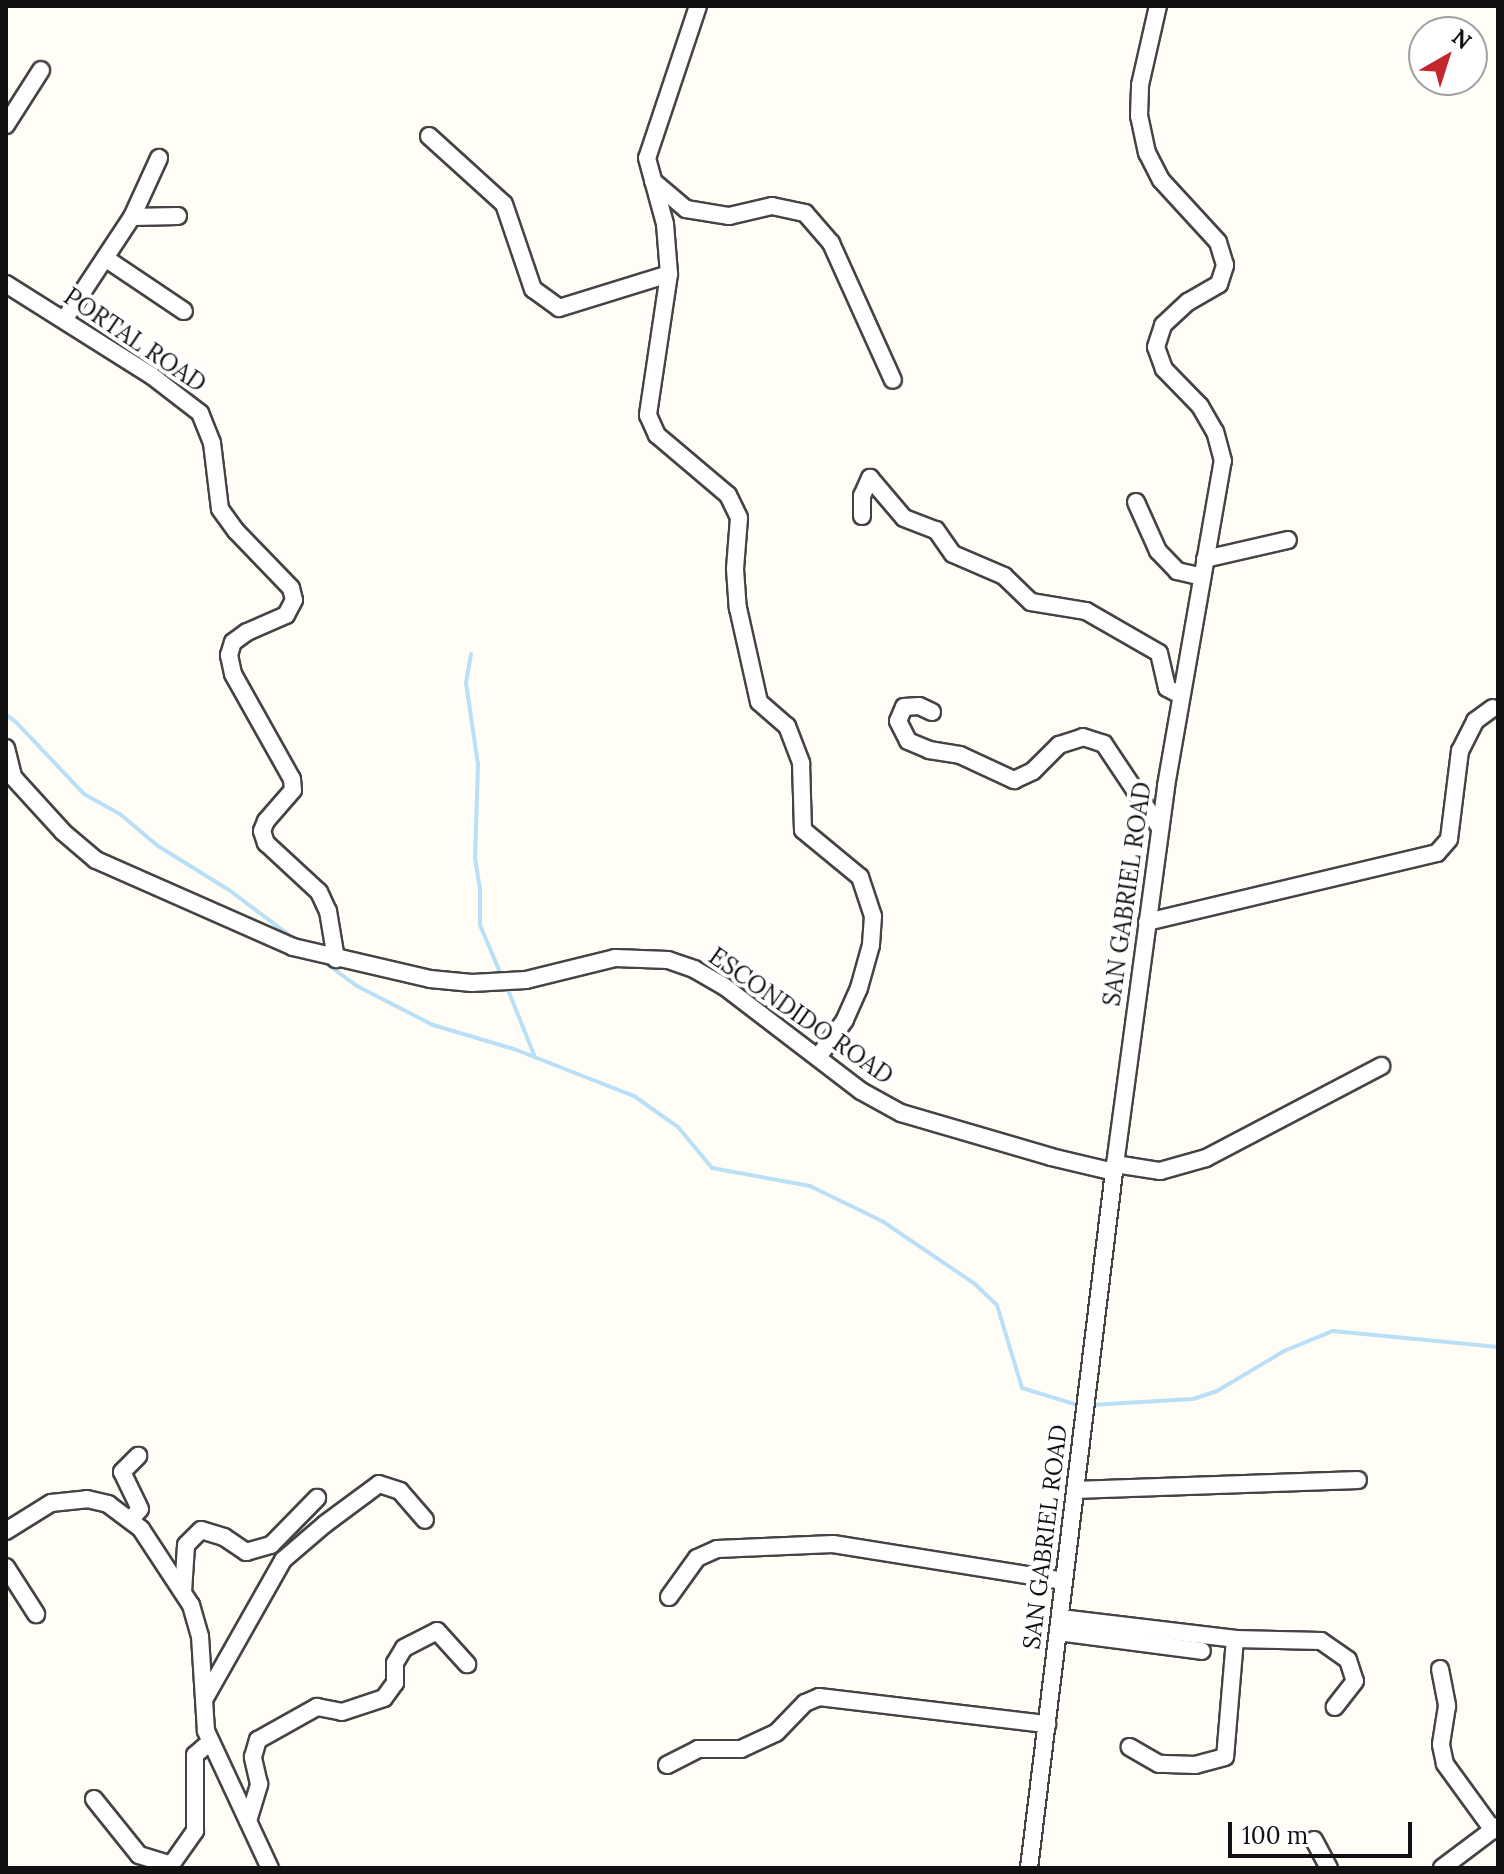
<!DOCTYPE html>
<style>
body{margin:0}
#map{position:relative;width:1504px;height:1874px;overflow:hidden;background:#fffdf5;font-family:Lora,serif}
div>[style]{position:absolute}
.stream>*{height:4px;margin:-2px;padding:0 2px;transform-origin:2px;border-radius:2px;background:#b9e0f7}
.roads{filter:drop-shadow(2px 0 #444) drop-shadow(-2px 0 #444) drop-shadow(0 2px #444) drop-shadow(0 -2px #444)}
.minor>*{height:16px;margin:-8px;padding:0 8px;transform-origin:8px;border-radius:8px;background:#fff}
span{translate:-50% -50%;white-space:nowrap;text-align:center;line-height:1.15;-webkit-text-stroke:8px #fff;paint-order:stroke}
.street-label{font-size:24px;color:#111}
.frame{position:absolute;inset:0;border:8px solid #111;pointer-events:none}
.north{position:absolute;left:1408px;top:16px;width:80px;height:80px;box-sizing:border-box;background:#fff;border:2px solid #a0a0a0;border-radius:50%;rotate:39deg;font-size:22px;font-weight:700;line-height:32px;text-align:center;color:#111}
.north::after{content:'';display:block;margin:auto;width:28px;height:36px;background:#c4262e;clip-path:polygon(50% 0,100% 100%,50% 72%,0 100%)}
.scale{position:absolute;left:1228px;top:1822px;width:184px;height:36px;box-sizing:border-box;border:4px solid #111;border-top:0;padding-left:10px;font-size:24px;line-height:28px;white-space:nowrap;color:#111;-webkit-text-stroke:6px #fff;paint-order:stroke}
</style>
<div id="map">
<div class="stream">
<div style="left:471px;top:654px;width:29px;rotate:100deg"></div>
<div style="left:466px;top:683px;width:82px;rotate:81.6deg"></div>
<div style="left:478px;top:764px;width:94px;rotate:91.8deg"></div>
<div style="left:475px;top:858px;width:30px;rotate:81deg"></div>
<div style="left:480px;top:888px;width:37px;rotate:90deg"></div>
<div style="left:480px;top:925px;width:56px;rotate:67.1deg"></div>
<div style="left:6px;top:715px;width:11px;rotate:34deg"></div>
<div style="left:15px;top:721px;width:100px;rotate:46.6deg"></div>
<div style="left:84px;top:794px;width:41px;rotate:29.1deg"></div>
<div style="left:120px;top:814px;width:50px;rotate:40.1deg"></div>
<div style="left:158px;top:846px;width:84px;rotate:31.8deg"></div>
<div style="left:229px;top:890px;width:85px;rotate:36.9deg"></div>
<div style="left:320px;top:959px;width:46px;rotate:36.1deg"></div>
<div style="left:357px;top:986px;width:85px;rotate:27.2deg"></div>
<div style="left:433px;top:1025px;width:84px;rotate:16.5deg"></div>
<div style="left:514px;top:1049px;width:129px;rotate:21.4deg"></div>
<div style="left:634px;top:1096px;width:54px;rotate:35.2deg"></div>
<div style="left:678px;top:1127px;width:53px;rotate:50.3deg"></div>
<div style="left:712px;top:1168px;width:100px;rotate:10.4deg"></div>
<div style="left:810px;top:1186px;width:80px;rotate:25.9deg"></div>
<div style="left:882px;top:1221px;width:112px;rotate:34.1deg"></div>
<div style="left:975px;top:1284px;width:30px;rotate:44deg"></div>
<div style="left:997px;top:1305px;width:87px;rotate:73.2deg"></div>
<div style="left:1022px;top:1388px;width:62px;rotate:17deg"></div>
<div style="left:506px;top:985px;width:78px;rotate:68.1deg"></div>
<div style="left:1090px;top:1405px;width:103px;rotate:-3.3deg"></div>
<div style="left:1193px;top:1399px;width:25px;rotate:-18deg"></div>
<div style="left:1217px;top:1391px;width:78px;rotate:-30.8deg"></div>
<div style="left:1284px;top:1351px;width:53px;rotate:-22.2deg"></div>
<div style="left:1333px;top:1331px;width:166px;rotate:5.5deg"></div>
</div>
<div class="roads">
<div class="minor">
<div style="left:698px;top:6px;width:160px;rotate:108.5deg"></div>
<div style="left:647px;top:158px;width:68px;rotate:74.7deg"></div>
<div style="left:665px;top:224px;width:50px;rotate:85.4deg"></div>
<div style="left:669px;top:274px;width:143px;rotate:98.5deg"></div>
<div style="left:648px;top:415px;width:22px;rotate:66deg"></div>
<div style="left:657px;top:435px;width:93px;rotate:40.2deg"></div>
<div style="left:728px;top:495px;width:25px;rotate:64deg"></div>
<div style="left:739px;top:518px;width:51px;rotate:94.5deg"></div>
<div style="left:735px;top:569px;width:39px;rotate:86deg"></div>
<div style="left:738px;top:608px;width:96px;rotate:77.4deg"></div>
<div style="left:759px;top:702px;width:37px;rotate:41deg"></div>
<div style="left:787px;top:726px;width:40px;rotate:69deg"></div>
<div style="left:801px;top:763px;width:67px;rotate:88.3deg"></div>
<div style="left:803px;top:830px;width:74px;rotate:39.5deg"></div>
<div style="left:860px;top:877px;width:41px;rotate:71.6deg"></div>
<div style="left:873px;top:916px;width:29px;rotate:94deg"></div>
<div style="left:871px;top:945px;width:45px;rotate:105.6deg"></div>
<div style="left:859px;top:988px;width:35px;rotate:114deg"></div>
<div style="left:845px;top:1020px;width:46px;rotate:126.1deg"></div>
<div style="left:6px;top:125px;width:65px;rotate:-57.5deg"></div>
<div style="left:429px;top:136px;width:101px;rotate:42.2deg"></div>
<div style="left:504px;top:204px;width:90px;rotate:71.2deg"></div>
<div style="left:533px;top:289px;width:32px;rotate:36deg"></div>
<div style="left:559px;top:308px;width:115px;rotate:-17.2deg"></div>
<div style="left:653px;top:181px;width:43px;rotate:40.3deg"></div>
<div style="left:686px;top:209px;width:44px;rotate:9.2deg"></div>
<div style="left:729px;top:216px;width:44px;rotate:-13.1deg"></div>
<div style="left:772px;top:206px;width:34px;rotate:12deg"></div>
<div style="left:805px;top:213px;width:40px;rotate:49deg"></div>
<div style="left:831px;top:243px;width:150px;rotate:65.7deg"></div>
<div style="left:132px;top:217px;width:46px;rotate:-1.2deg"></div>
<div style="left:105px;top:258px;width:95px;rotate:33.9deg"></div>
<div style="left:6px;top:284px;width:173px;rotate:32.2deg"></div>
<div style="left:152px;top:376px;width:61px;rotate:37.6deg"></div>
<div style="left:200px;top:413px;width:32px;rotate:68deg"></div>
<div style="left:212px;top:443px;width:66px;rotate:83.1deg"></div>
<div style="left:220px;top:509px;width:27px;rotate:54deg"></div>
<div style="left:236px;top:531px;width:79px;rotate:46deg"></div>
<div style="left:291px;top:588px;width:12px;rotate:76deg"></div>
<div style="left:294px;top:600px;width:17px;rotate:118deg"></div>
<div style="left:286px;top:615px;width:43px;rotate:156.4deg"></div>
<div style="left:247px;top:632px;width:17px;rotate:144deg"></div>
<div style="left:233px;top:642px;width:14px;rotate:107deg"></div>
<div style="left:229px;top:655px;width:19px;rotate:78deg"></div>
<div style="left:233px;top:674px;width:120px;rotate:60.7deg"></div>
<div style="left:292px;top:779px;width:11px;rotate:85deg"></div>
<div style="left:293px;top:790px;width:41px;rotate:131.1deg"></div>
<div style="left:266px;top:821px;width:11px;rotate:112deg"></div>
<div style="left:262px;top:831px;width:13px;rotate:72deg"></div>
<div style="left:266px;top:843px;width:72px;rotate:42.8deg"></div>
<div style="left:319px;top:892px;width:21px;rotate:65deg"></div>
<div style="left:328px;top:911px;width:49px;rotate:80.5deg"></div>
<div style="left:64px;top:320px;width:123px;rotate:-56.6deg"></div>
<div style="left:132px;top:217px;width:65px;rotate:-65.4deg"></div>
<div style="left:1136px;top:502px;width:54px;rotate:65.8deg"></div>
<div style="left:1158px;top:551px;width:28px;rotate:46deg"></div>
<div style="left:1177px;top:571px;width:26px;rotate:13deg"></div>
<div style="left:862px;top:516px;width:20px;rotate:-90deg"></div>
<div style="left:862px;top:496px;width:20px;rotate:-66deg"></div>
<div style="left:870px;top:478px;width:52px;rotate:49.6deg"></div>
<div style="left:904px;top:518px;width:34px;rotate:21deg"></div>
<div style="left:936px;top:530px;width:29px;rotate:55deg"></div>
<div style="left:953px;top:554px;width:56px;rotate:23.3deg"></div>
<div style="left:1004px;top:576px;width:37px;rotate:44deg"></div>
<div style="left:1031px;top:602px;width:56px;rotate:9.3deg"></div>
<div style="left:1086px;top:611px;width:84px;rotate:29.9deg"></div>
<div style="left:1159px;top:653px;width:36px;rotate:77deg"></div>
<div style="left:1167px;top:688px;width:15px;rotate:28deg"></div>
<div style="left:1205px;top:559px;width:85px;rotate:-12.9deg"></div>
<div style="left:932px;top:712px;width:14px;rotate:-155deg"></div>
<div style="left:919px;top:706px;width:15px;rotate:176deg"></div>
<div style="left:904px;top:707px;width:15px;rotate:113deg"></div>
<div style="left:898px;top:721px;width:22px;rotate:63deg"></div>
<div style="left:908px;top:741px;width:23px;rotate:23deg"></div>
<div style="left:929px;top:750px;width:31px;rotate:9deg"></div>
<div style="left:960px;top:755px;width:60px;rotate:24.8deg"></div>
<div style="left:1014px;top:780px;width:21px;rotate:-25deg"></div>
<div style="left:1033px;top:771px;width:37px;rotate:-45deg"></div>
<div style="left:1059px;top:745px;width:25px;rotate:-18deg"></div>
<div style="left:1083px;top:737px;width:22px;rotate:18deg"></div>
<div style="left:1104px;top:744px;width:101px;rotate:56.3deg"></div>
<div style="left:6px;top:748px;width:30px;rotate:76deg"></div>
<div style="left:13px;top:777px;width:74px;rotate:47.7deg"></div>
<div style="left:63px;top:832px;width:43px;rotate:40.3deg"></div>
<div style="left:96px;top:860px;width:215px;rotate:23.8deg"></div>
<div style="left:293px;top:947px;width:141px;rotate:13.1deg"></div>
<div style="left:430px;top:979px;width:42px;rotate:5.4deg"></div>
<div style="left:472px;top:983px;width:54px;rotate:-3.2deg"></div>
<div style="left:526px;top:980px;width:92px;rotate:-13.9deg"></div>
<div style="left:615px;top:958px;width:53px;rotate:2.2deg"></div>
<div style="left:668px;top:960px;width:28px;rotate:19deg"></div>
<div style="left:694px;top:969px;width:36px;rotate:30deg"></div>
<div style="left:725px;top:987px;width:171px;rotate:37.4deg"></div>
<div style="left:861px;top:1091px;width:46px;rotate:28.8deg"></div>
<div style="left:901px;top:1113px;width:156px;rotate:16.3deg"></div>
<div style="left:1051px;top:1157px;width:65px;rotate:13.4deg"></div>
<div style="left:1147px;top:922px;width:298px;rotate:-13.4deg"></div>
<div style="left:1437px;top:853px;width:18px;rotate:-49deg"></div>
<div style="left:1449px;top:839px;width:89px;rotate:-82.9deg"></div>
<div style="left:1460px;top:751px;width:34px;rotate:-63deg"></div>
<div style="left:1475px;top:721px;width:22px;rotate:-36deg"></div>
<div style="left:1115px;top:1164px;width:46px;rotate:8.8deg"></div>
<div style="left:1160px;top:1171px;width:48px;rotate:-15.8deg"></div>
<div style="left:1206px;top:1158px;width:198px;rotate:-27.7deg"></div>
<div style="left:1075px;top:1490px;width:283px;rotate:-2deg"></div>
<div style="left:131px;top:1519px;width:13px;rotate:-48deg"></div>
<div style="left:140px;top:1509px;width:41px;rotate:-115.9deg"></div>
<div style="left:122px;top:1472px;width:23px;rotate:-45deg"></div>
<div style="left:6px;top:1531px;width:53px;rotate:-31.9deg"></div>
<div style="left:51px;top:1503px;width:36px;rotate:-6deg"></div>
<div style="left:87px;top:1499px;width:22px;rotate:13deg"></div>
<div style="left:108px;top:1504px;width:41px;rotate:37.1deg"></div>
<div style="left:141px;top:1529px;width:91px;rotate:56.7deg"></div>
<div style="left:191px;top:1605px;width:32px;rotate:74deg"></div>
<div style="left:200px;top:1636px;width:95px;rotate:86.4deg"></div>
<div style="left:206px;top:1731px;width:151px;rotate:65deg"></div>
<div style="left:6px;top:1567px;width:56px;rotate:57.4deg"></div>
<div style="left:183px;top:1592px;width:47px;rotate:-86.3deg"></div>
<div style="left:186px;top:1545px;width:21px;rotate:-45deg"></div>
<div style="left:201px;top:1530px;width:24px;rotate:17deg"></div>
<div style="left:224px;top:1537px;width:27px;rotate:34deg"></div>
<div style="left:246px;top:1552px;width:26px;rotate:-16deg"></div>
<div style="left:271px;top:1545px;width:66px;rotate:-45.6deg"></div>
<div style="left:669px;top:1597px;width:48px;rotate:-54.3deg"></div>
<div style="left:697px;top:1558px;width:22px;rotate:-24deg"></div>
<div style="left:717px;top:1549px;width:116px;rotate:-2.5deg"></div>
<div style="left:833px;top:1544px;width:234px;rotate:9.1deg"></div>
<div style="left:1060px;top:1618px;width:176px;rotate:6.8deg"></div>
<div style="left:1235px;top:1639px;width:118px;rotate:94.8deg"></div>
<div style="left:1225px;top:1757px;width:30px;rotate:165deg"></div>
<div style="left:1196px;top:1765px;width:37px;rotate:-178deg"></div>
<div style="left:1159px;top:1764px;width:34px;rotate:-150deg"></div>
<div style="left:1058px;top:1632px;width:145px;rotate:7.5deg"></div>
<div style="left:1235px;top:1639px;width:86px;rotate:1.3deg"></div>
<div style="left:1321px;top:1641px;width:33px;rotate:35deg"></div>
<div style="left:1348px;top:1660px;width:22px;rotate:72deg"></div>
<div style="left:1355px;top:1681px;width:33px;rotate:128deg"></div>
<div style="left:1440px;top:1669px;width:38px;rotate:79deg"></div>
<div style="left:1447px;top:1706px;width:39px;rotate:99deg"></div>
<div style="left:1441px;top:1745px;width:19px;rotate:78deg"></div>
<div style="left:1445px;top:1764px;width:82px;rotate:54deg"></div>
<div style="left:205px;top:1698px;width:159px;rotate:-60.5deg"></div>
<div style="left:283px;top:1560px;width:55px;rotate:-40.6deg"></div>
<div style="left:325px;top:1524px;width:67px;rotate:-36.5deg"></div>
<div style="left:379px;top:1484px;width:22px;rotate:18deg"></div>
<div style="left:400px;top:1491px;width:38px;rotate:49deg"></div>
<div style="left:667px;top:1765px;width:35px;rotate:-27deg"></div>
<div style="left:698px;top:1749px;width:43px"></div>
<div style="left:741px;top:1749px;width:38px;rotate:-25deg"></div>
<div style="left:776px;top:1733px;width:42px;rotate:-46deg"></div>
<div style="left:805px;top:1703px;width:15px;rotate:-23deg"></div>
<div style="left:819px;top:1697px;width:230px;rotate:6.8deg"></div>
<div style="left:94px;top:1799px;width:72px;rotate:51.2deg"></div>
<div style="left:139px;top:1855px;width:34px;rotate:17deg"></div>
<div style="left:171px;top:1865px;width:42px;rotate:-54.8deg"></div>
<div style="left:195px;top:1831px;width:76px;rotate:-90deg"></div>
<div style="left:195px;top:1755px;width:20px;rotate:-41deg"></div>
<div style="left:248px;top:1821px;width:39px;rotate:-73deg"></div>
<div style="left:259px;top:1784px;width:28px;rotate:-103deg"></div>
<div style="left:253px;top:1757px;width:18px;rotate:-74deg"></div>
<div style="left:258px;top:1740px;width:68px;rotate:-29.2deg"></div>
<div style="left:317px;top:1707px;width:25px;rotate:11deg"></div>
<div style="left:342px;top:1712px;width:44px;rotate:-18.4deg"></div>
<div style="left:384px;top:1698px;width:19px;rotate:-54deg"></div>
<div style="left:395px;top:1683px;width:20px;rotate:-90deg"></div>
<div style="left:395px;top:1663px;width:17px;rotate:-59deg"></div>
<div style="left:404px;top:1648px;width:37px;rotate:-27deg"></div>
<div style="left:437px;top:1631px;width:45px;rotate:47.7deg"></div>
<div style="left:1314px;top:1840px;width:32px;rotate:62deg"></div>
<div style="left:1029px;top:1868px;width:701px;rotate:-83.04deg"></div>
<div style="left:1114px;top:1172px;width:389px;rotate:-82.3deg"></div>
<div style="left:1166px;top:786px;width:330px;rotate:-80.1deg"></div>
<div style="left:1223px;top:461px;width:30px;rotate:-105deg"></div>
<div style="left:1215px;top:432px;width:30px;rotate:-120deg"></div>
<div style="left:1200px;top:406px;width:52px;rotate:-134.2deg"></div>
<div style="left:1164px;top:369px;width:23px;rotate:-110deg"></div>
<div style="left:1156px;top:347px;width:23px;rotate:-72deg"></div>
<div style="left:1163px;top:325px;width:34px;rotate:-43deg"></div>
<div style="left:1188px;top:302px;width:36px;rotate:-30deg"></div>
<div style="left:1219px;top:284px;width:20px;rotate:-72deg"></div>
<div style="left:1225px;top:265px;width:24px;rotate:-107deg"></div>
<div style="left:1218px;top:242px;width:84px;rotate:-132.6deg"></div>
<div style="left:1161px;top:180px;width:30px;rotate:-117deg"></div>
<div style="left:1147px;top:153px;width:38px;rotate:-102deg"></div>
<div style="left:1139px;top:116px;width:31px;rotate:-88deg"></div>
<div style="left:1140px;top:85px;width:81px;rotate:-77.2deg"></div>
<div style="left:1442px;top:1868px;width:70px;rotate:-36.9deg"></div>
</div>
</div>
<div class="street-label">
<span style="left:135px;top:340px;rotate:34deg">PORTAL ROAD</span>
<span style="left:1127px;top:894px;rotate:-82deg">SAN GABRIEL ROAD</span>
<span style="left:801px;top:1016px;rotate:35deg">ESCONDIDO ROAD</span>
<span style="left:1045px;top:1537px;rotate:-83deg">SAN GABRIEL ROAD</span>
</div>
<div class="frame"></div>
<div class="north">N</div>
<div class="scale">100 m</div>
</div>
